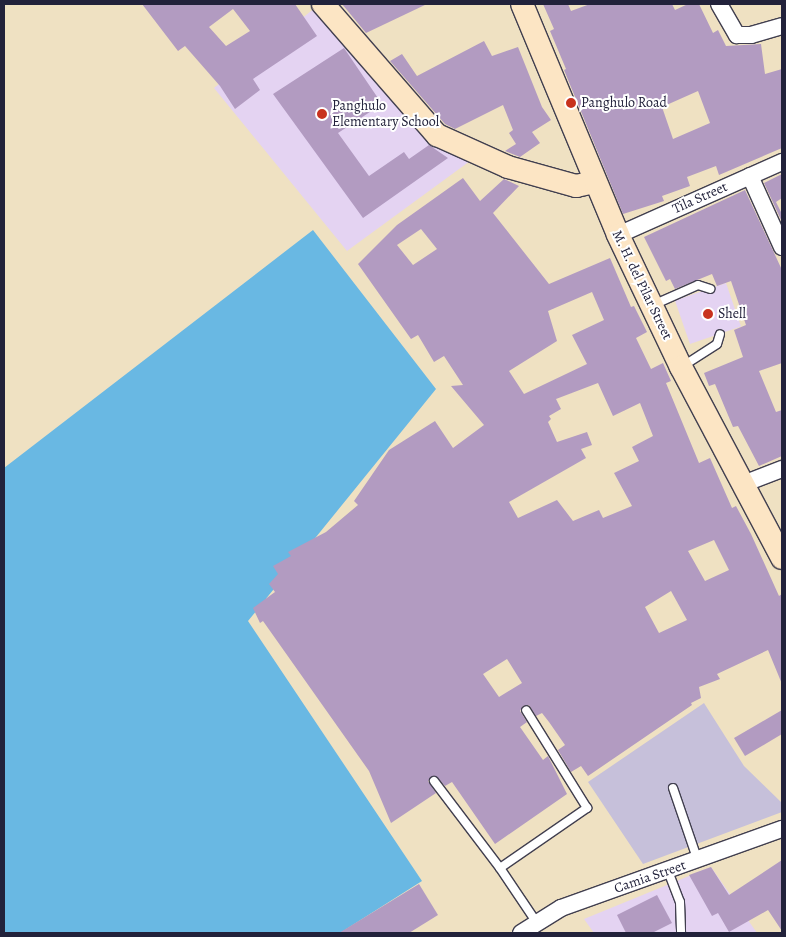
<!DOCTYPE html>
<style>
body{margin:0}
#map{position:relative;width:786px;height:937px;overflow:hidden;background:#efe1c2;font-family:Alegreya,serif}
div>[style]{position:absolute}
.built>*{inset:0;background:#e4d3f2;transform-origin:0 0}
.industrial>*{inset:0;background:#c6c0da}
.water>*{inset:0;background:#69b8e3}
.building>*{inset:0;background:#b29bc1}
.roads{filter:drop-shadow(1px 0 #413f4f) drop-shadow(-1px 0 #413f4f) drop-shadow(0 1px #413f4f) drop-shadow(0 -1px #413f4f)}
.service>*{height:8px;margin:-4px;padding:0 4px;transform-origin:4px;border-radius:4px;background:#fff}
.minor>*{height:16px;margin:-8px;padding:0 8px;transform-origin:8px;border-radius:8px;background:#fff}
.secondary>*{height:22px;margin:-11px;padding:0 11px;transform-origin:11px;border-radius:11px;background:#fce5c4}
.dots>*{width:14px;height:14px;translate:-50% -50%;box-sizing:border-box;border:2px solid #fff;border-radius:50%}
span{translate:-50% -50%;white-space:nowrap;text-align:center;line-height:1.15;-webkit-text-stroke:4px #fff;paint-order:stroke}
.poi-label{font-size:14px;color:#22223b}
.left{translate:0 -50%;text-align:left}
.street-label{font-size:14px;color:#22223b}
.frame{position:absolute;inset:0;border:5px solid #22223b;pointer-events:none}
</style>
<div id="map">
<div class="built">
<div style="clip-path:polygon(320px 4px,470px 161px,347px 251px,214px 88px)"></div>
<div style="left:726px;top:283px;width:46px;height:54px;rotate:71deg"></div>
<div style="clip-path:polygon(711px 867px,757px 933px,594px 933px,584px 919px)"></div>
</div>
<div class="industrial">
<div style="clip-path:polygon(704px 703px,744px 766px,782px 803px,782px 812px,643px 864px,588px 782px)"></div>
</div>
<div class="water">
<div style="clip-path:polygon(313px 230px,436px 389px,248px 621px,422px 881px,340px 933px,4px 933px,4px 468px)"></div>
</div>
<div class="building">
<div style="clip-path:polygon(evenodd,142px 4px,295px 4px,317px 36px,253px 79px,260px 90px,235px 109px,220px 86px,185px 46px,178px 51px,142px 4px,233px 9px,250px 31px,226px 46px,209px 27px,233px 9px)"></div>
<div style="clip-path:polygon(342px 4px,427px 4px,366px 33px)"></div>
<div style="clip-path:polygon(evenodd,543px 4px,568px 4px,571px 11px,590px 4px,672px 4px,675px 10px,688px 4px,699px 4px,713px 33px,718px 30px,726px 46px,761px 44px,765px 74px,782px 69px,782px 148px,719px 175px,716px 166px,687px 177px,690px 186px,662px 196px,664px 201px,623px 214px,564px 70px,566px 69px,550px 31px,554px 29px,543px 4px,698px 91px,710px 123px,673px 139px,662px 107px,698px 91px)"></div>
<div style="clip-path:polygon(484px 41px,492px 56px,518px 47px,542px 107px,551px 120px,532px 132px,540px 143px,520px 157px,505px 151px,516px 144px,509px 133px,513px 130px,503px 105px,455px 129px,445px 124px,390px 61px,402px 54px,417px 76px)"></div>
<div style="clip-path:polygon(344px 48px,382px 104px,338px 133px,369px 176px,404px 152px,409px 159px,429px 145px,448px 158px,363px 218px,273px 94px)"></div>
<div style="clip-path:polygon(782px 174px,782px 198px,776px 202px,782px 214px,782px 222px,764px 183px)"></div>
<div style="clip-path:polygon(evenodd,463px 178px,480px 201px,504px 179px,519px 186px,493px 213px,549px 284px,610px 258px,631px 307px,634px 306px,647px 332px,636px 338px,651px 369px,663px 363px,671px 381px,666px 383px,699px 463px,710px 458px,732px 508px,736px 506px,751px 534px,779px 596px,782px 594px,782px 684px,768px 650px,717px 674px,720px 679px,699px 687px,701px 698px,691px 703px,692px 705px,588px 776px,581px 766px,571px 772px,558px 750px,565px 745px,549px 722px,542px 713px,536px 716px,529px 705px,523px 706px,520px 711px,527px 722px,520px 727px,543px 760px,548px 756px,567px 794px,495px 844px,452px 782px,445px 786px,436px 776px,428px 781px,436px 793px,391px 823px,369px 771px,263px 621px,260px 623px,253px 608px,275px 592px,269px 584px,278px 574px,273px 566px,291px 556px,288px 552px,326px 532px,358px 505px,354px 501px,389px 450px,435px 421px,453px 448px,484px 425px,451px 386px,463px 385px,444px 356px,434px 362px,418px 335px,411px 339px,358px 264px,397px 225px,463px 178px,421px 229px,437px 249px,413px 265px,397px 245px,421px 229px,463px 178px,592px 292px,604px 320px,572px 335px,587px 364px,524px 394px,509px 371px,557px 341px,548px 311px,592px 292px,463px 178px,598px 383px,613px 416px,640px 403px,653px 436px,632px 447px,639px 461px,614px 473px,632px 506px,603px 518px,599px 510px,573px 521px,557px 500px,518px 518px,509px 502px,586px 458px,581px 449px,592px 445px,587px 432px,557px 442px,548px 422px,551px 419px,549px 416px,561px 409px,556px 399px,598px 383px,463px 178px,714px 540px,729px 570px,705px 581px,688px 551px,714px 540px,463px 178px,671px 591px,687px 620px,659px 633px,645px 607px,671px 591px,463px 178px,507px 659px,522px 683px,499px 697px,483px 674px,507px 659px)"></div>
<div style="clip-path:polygon(745px 190px,782px 270px,782px 363px,759px 371px,776px 412px,782px 410px,782px 456px,759px 466px,738px 426px,733px 427px,715px 384px,709px 386px,704px 373px,743px 357px,734px 330px,746px 325px,731px 281px,717px 286px,712px 274px,675px 289px,670px 279px,666px 281px,644px 237px)"></div>
<div style="clip-path:polygon(782px 710px,782px 734px,745px 756px,734px 738px)"></div>
<div style="clip-path:polygon(782px 860px,782px 931px,768px 910px,729px 932px,718px 913px,712px 916px,689px 875px,711px 867px,729px 895px)"></div>
<div style="clip-path:polygon(419px 884px,438px 915px,409px 933px,339px 933px)"></div>
<div style="clip-path:polygon(657px 895px,672px 923px,652px 933px,626px 933px,617px 915px)"></div>
</div>
<div class="roads">
<div class="service">
<div style="left:653px;top:305px;width:49px;rotate:-24deg"></div>
<div style="left:698px;top:285px;width:13px;rotate:18deg"></div>
<div style="left:683px;top:366px;width:40px;rotate:-32.9deg"></div>
<div style="left:717px;top:344px;width:10px;rotate:-73deg"></div>
<div style="left:434px;top:781px;width:109px;rotate:52.8deg"></div>
<div style="left:500px;top:868px;width:66px;rotate:56.1deg"></div>
<div style="left:673px;top:788px;width:77px;rotate:71.1deg"></div>
<div style="left:500px;top:868px;width:106px;rotate:-34.6deg"></div>
<div style="left:587px;top:808px;width:115px;rotate:-121.9deg"></div>
<div style="left:668px;top:871px;width:33px;rotate:69deg"></div>
<div style="left:680px;top:902px;width:31px;rotate:88deg"></div>
</div>
<div class="minor">
<div style="left:719px;top:4px;width:36px;rotate:60deg"></div>
<div style="left:737px;top:35px;width:14px"></div>
<div style="left:751px;top:35px;width:32px;rotate:-16deg"></div>
<div style="left:750px;top:176px;width:78px;rotate:65.7deg"></div>
<div style="left:618px;top:235px;width:180px;rotate:-24deg"></div>
<div style="left:743px;top:484px;width:42px;rotate:-21deg"></div>
<div style="left:521px;top:933px;width:47px;rotate:-32deg"></div>
<div style="left:561px;top:908px;width:235px;rotate:-19.7deg"></div>
</div>
<div class="secondary">
<div style="left:323px;top:4px;width:174px;rotate:49deg"></div>
<div style="left:437px;top:135px;width:78px;rotate:24.3deg"></div>
<div style="left:508px;top:167px;width:71px;rotate:15.6deg"></div>
<div style="left:576px;top:186px;width:19px;rotate:-12deg"></div>
<div style="left:522px;top:4px;width:250px;rotate:67.4deg"></div>
<div style="left:618px;top:235px;width:146px;rotate:64.5deg"></div>
<div style="left:681px;top:367px;width:216px;rotate:62.1deg"></div>
</div>
</div>
<div class="dots">
<div style="left:571px;top:103px;background:#c8321e"></div>
<div style="left:322px;top:114px;background:#c8321e"></div>
<div style="left:708px;top:314px;background:#c8321e"></div>
</div>
<div class="poi-label">
<span class="left" style="left:581px;top:103px">Panghulo Road</span>
<span class="left" style="left:332px;top:114px">Panghulo<br>Elementary School</span>
<span class="left" style="left:718px;top:314px">Shell</span>
</div>
<div class="street-label">
<span style="left:700px;top:198px;rotate:-24deg">Tila Street</span>
<span style="left:642px;top:285px;rotate:64deg">M. H. del Pilar Street</span>
<span style="left:650px;top:877px;rotate:-19deg">Camia Street</span>
</div>
<div class="frame"></div>
</div>
